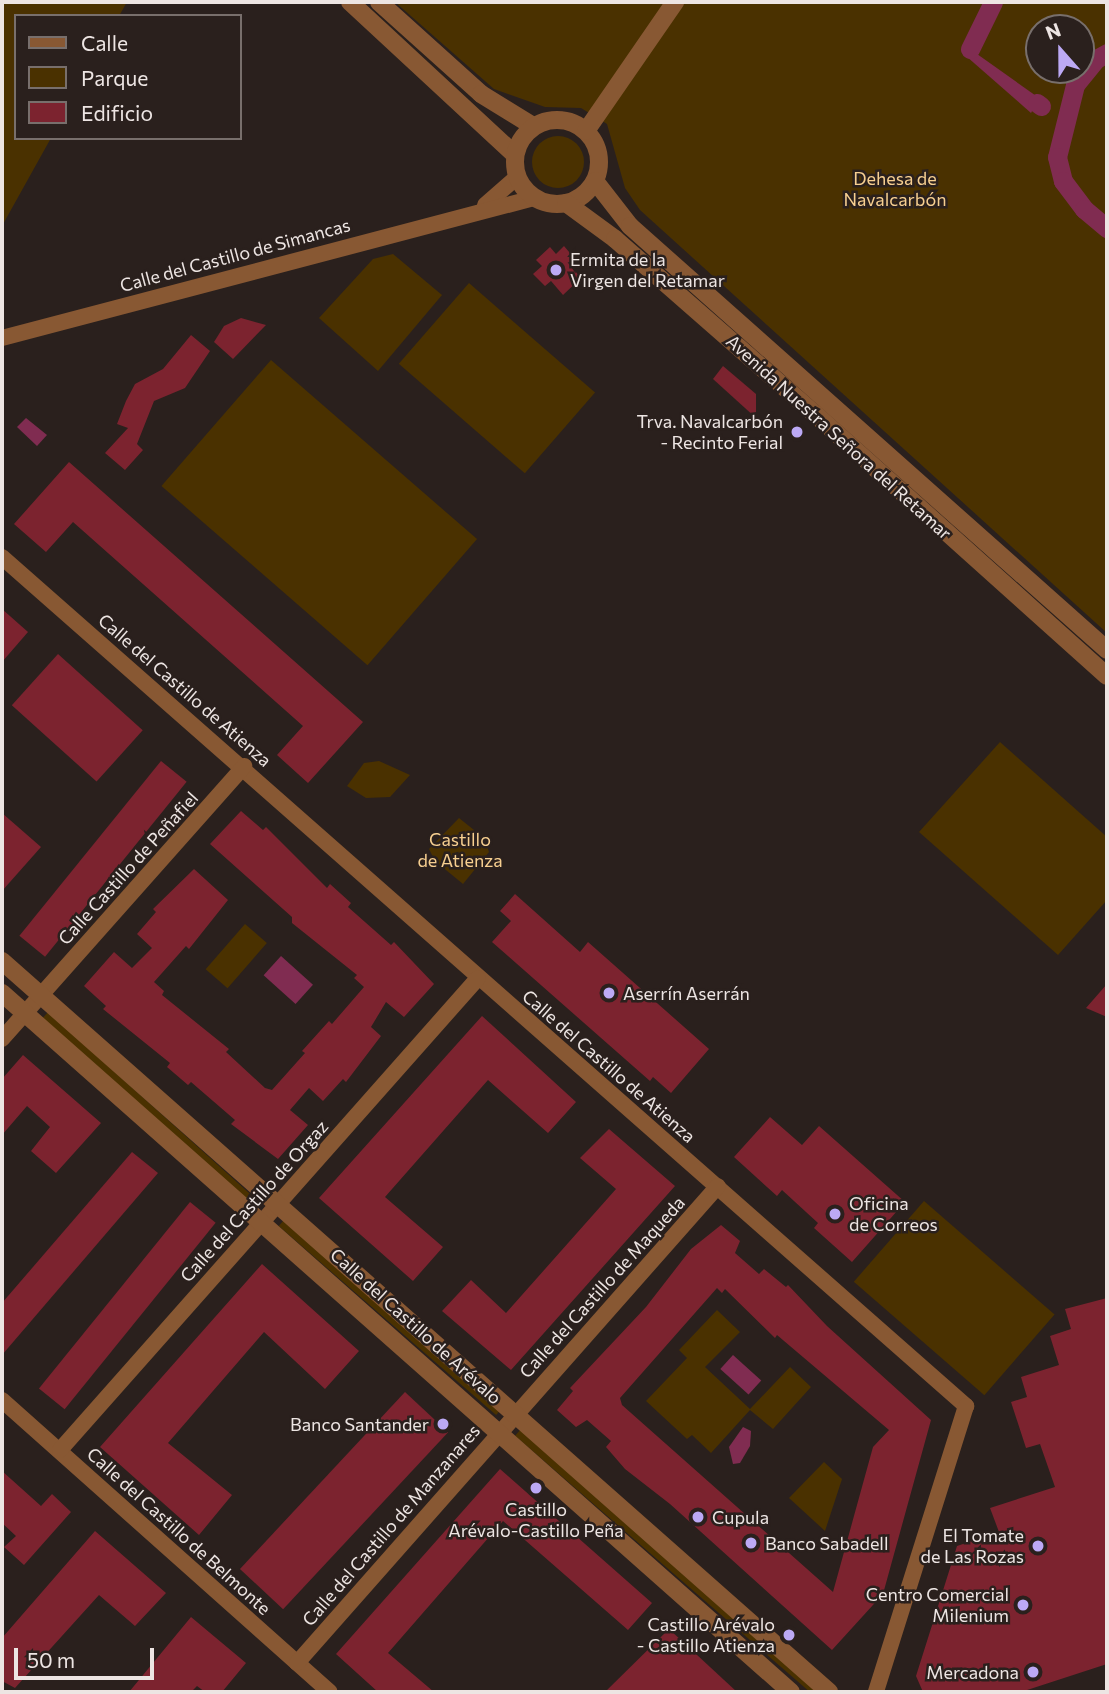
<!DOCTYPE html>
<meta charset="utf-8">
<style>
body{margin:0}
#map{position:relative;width:1109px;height:1694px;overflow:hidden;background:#2a201d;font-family:Commissioner,sans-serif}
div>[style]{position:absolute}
.green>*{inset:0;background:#4a3100;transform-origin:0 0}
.round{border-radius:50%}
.water>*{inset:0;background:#802c51;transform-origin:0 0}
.canal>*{height:19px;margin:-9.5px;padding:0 9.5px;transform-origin:9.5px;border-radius:9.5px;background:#802c51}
.building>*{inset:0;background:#7c232f;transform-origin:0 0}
.minor>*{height:16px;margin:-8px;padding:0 8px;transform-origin:8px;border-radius:8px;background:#885833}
.tertiary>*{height:18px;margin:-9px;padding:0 9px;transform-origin:9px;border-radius:9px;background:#885833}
.tertiary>.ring{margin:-9px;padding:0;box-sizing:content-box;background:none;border:18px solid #885833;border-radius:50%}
.dots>*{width:19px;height:19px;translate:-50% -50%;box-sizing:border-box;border:4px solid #2a201d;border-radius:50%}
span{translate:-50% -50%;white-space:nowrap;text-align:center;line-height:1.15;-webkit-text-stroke:5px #2a201d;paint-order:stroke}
.park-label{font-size:18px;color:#f7cf90}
.street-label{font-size:18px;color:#ede5e3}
.poi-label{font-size:18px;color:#ede5e3}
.left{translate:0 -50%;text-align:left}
.right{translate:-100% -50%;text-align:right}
.frame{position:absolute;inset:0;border:4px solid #ede5e3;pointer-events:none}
.legend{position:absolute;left:14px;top:14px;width:228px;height:126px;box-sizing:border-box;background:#2a201d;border:2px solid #786f6c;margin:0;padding:9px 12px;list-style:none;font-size:21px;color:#ede5e3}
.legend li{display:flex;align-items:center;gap:14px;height:35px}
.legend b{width:35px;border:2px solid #786f6c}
.north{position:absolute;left:1025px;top:14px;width:70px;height:70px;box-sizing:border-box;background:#2a201d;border:2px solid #786f6c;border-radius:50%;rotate:339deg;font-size:19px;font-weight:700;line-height:28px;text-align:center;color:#ede5e3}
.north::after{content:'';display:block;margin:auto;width:24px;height:32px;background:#bca9f5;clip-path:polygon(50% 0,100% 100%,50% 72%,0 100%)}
.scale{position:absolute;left:14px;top:1648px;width:140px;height:32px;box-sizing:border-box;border:4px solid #ede5e3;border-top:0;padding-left:9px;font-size:21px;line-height:24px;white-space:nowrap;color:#ede5e3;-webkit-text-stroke:5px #2a201d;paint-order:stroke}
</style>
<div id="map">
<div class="green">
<div style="clip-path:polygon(2px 2px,127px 2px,119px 16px,16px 16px,16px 138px,51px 138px,2px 226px)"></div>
<div style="clip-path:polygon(evenodd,395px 2px,1107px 2px,1107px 633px,640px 210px,625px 188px,607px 124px,581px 108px,545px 107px,494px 89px,395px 2px,1039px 28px,1081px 28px,1081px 70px,1039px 70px,1039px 28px)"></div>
<div class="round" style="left:532px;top:136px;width:52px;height:52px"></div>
<div style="clip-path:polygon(393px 254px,442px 295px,378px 371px,319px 318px,373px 259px)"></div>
<div style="left:469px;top:283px;width:167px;height:107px;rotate:41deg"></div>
<div style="left:271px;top:360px;width:273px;height:167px;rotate:41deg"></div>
<div style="clip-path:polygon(1000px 742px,1107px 837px,1107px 900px,1058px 955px,919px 832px)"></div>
<div style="clip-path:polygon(379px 761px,410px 775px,390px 797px,366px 798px,347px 786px,364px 763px)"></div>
<div style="clip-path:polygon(459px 818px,484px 838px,489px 852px,463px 884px,435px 861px,429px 849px)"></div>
<div style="left:245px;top:924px;width:29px;height:60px;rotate:41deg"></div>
<div style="left:48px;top:1012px;width:286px;height:8px;rotate:42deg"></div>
<div style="left:924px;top:1201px;width:173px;height:107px;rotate:41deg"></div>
<div style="left:284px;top:1220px;width:288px;height:8px;rotate:41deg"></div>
<div style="clip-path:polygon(717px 1310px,740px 1332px,705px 1367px,750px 1409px,790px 1367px,811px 1387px,773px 1429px,750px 1410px,711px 1453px,692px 1435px,687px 1439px,646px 1401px,687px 1358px,679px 1350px)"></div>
<div style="left:521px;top:1429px;width:397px;height:9px;rotate:41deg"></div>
<div style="clip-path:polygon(824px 1462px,842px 1479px,825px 1531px,789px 1498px)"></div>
</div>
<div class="water">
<div style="clip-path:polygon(970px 49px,1039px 98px,1031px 113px,966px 56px)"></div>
<div style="clip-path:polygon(26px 418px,47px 435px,37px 446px,17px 427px)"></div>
<div style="left:281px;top:956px;width:43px;height:26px;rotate:42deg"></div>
<div style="left:733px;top:1355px;width:38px;height:19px;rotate:42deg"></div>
<div style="clip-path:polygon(743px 1427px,751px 1431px,750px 1446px,740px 1463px,733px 1464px,729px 1447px)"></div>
</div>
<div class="canal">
<div style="left:970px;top:49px;width:52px;rotate:-63.9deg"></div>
<div style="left:1107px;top:53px;width:13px;rotate:151deg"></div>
<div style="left:1096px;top:59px;width:33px;rotate:129deg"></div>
<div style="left:1075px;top:85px;width:74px;rotate:104deg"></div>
<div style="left:1057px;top:157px;width:25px;rotate:76deg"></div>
<div style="left:1063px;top:181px;width:35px;rotate:53deg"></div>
<div style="left:1084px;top:209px;width:30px;rotate:40deg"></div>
<div style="left:1037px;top:103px;width:5px;rotate:37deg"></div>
</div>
<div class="building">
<div style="clip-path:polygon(564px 246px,575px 259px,569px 264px,581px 278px,563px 295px,551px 281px,545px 286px,533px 274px,542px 266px,536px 260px,550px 247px,556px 254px)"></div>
<div style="clip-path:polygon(241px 318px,266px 325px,233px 359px,214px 342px,224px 326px)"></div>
<div style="clip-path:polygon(191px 335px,210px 351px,185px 388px,154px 401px,137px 444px,143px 450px,125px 470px,105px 453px,128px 428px,117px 424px,126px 401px,135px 384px,163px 369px)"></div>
<div style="clip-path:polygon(723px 366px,756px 394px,756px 418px,713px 379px)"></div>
<div style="clip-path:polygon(69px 462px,363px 722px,308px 783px,277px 755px,303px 726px,73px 522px,46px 552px,14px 524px)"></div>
<div style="clip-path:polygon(2px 609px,28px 632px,2px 662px)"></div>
<div style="left:58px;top:654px;width:114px;height:69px;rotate:42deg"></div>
<div style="left:161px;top:761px;width:33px;height:225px;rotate:39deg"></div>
<div style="clip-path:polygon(241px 811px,263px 830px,266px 827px,327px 888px,330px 884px,351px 903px,348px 907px,391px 945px,394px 942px,434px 984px,404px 1017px,386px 1002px,371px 1027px,381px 1036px,346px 1082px,343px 1079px,323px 1101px,309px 1088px,290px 1110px,308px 1125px,278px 1159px,231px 1124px,235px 1120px,191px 1082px,188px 1085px,167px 1067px,170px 1063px,103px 1009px,106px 1006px,84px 986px,114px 952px,132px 968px,152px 948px,137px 934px,156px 912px,153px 909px,194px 869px,228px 900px,189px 949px,186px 946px,154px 982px,164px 991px,162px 995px,229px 1049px,226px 1052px,265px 1088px,272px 1090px,305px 1053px,302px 1051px,329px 1021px,332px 1024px,364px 987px,354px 978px,357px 975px,292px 923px,292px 917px,210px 844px)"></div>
<div style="clip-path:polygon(2px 813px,41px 847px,2px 891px)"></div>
<div style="clip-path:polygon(515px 894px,580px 952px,588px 942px,709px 1049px,671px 1093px,653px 1077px,650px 1081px,492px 942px,511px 921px,500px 911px)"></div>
<div style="clip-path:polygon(1107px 984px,1107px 1017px,1086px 1008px)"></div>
<div style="clip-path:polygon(482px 1016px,576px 1102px,548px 1133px,488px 1080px,385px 1197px,443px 1247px,413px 1281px,319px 1198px)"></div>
<div style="clip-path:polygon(23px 1055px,101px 1123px,56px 1173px,31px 1151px,50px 1127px,27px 1106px,2px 1135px,2px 1079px)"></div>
<div style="clip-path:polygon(770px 1117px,802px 1145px,819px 1126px,905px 1202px,852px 1262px,814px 1228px,818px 1223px,782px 1190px,777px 1196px,734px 1157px)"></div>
<div style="clip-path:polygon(609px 1129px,675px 1186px,511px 1370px,442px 1311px,471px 1280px,506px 1313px,616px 1189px,580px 1158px)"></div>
<div style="clip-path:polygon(132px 1152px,158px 1173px,2px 1355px,2px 1303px)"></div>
<div style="left:190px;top:1202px;width:33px;height:240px;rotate:39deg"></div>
<div style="clip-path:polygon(evenodd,721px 1225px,740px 1241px,735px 1253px,759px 1274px,764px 1269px,786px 1287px,788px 1285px,827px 1326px,931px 1420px,883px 1594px,832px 1650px,670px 1504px,625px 1469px,606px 1447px,611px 1441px,587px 1420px,576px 1427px,557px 1410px,573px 1391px,570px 1388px,646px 1307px,691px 1249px,721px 1225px,717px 1288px,722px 1293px,725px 1289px,775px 1338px,777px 1335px,889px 1430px,873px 1447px,833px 1592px,622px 1405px,620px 1398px,717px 1288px)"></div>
<div style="clip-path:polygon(262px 1264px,359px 1351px,325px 1389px,264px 1332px,168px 1443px,232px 1495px,199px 1535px,100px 1447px)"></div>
<div style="clip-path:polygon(1107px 1298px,1107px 1664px,1021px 1692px,923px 1692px,916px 1676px,957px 1546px,999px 1532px,990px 1508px,1055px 1487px,1040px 1444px,1026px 1448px,1011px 1402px,1027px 1397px,1021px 1377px,1059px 1365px,1050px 1336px,1071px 1329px,1065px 1309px)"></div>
<div style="left:405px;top:1392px;width:59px;height:242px;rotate:43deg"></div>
<div style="clip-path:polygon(500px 1469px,652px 1603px,628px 1630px,503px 1521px,388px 1653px,434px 1692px,378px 1692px,336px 1654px)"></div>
<div style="clip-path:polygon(2px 1471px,41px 1506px,52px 1494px,71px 1512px,24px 1565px,4px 1547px,16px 1536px,2px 1523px)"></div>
<div style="clip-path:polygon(95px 1531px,166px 1593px,135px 1626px,99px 1595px,15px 1688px,2px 1681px,2px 1638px)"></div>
<div style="clip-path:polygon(191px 1617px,246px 1663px,222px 1692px,205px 1692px,197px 1686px,191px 1692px,129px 1692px)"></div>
<div style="clip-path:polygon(669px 1629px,737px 1692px,605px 1692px)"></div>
</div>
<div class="minor">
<div style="left:485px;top:205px;width:43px;rotate:-41.2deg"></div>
<div style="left:2px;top:338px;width:550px;rotate:-14.74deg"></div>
<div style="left:2px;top:557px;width:1285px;rotate:41.37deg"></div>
<div style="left:966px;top:1406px;width:300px;rotate:107.5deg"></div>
<div style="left:2px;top:1039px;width:365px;rotate:-48.4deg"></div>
<div style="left:2px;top:1400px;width:439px;rotate:41.7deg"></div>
<div style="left:60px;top:1450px;width:630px;rotate:-48.47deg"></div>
<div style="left:297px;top:1663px;width:636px;rotate:-48.57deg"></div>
</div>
<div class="tertiary">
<div style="left:350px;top:2px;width:225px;rotate:42.8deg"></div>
<div style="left:379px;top:2px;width:137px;rotate:42deg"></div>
<div style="left:481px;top:94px;width:61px;rotate:31.6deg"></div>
<div class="ring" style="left:515px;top:120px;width:66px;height:66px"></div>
<div style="left:586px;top:131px;width:157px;rotate:-55.4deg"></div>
<div style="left:595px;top:181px;width:57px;rotate:52.1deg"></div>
<div style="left:630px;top:226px;width:638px;rotate:41.63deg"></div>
<div style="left:566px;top:203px;width:61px;rotate:36.3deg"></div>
<div style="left:615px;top:239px;width:266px;rotate:41.2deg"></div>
<div style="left:815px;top:414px;width:392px;rotate:41.9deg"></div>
<div style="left:2px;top:961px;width:1104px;rotate:41.47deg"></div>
<div style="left:2px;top:993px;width:1054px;rotate:41.54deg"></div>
</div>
<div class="dots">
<div style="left:556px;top:270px;background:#bca9f5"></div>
<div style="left:797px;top:432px;background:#bca9f5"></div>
<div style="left:609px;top:993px;background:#bca9f5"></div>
<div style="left:835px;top:1214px;background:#bca9f5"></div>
<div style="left:443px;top:1424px;background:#bca9f5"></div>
<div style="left:536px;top:1488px;background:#bca9f5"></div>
<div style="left:698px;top:1517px;background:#bca9f5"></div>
<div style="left:751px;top:1543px;background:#bca9f5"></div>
<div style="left:1038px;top:1546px;background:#bca9f5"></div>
<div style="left:1023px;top:1605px;background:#bca9f5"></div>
<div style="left:789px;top:1635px;background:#bca9f5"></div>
<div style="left:1033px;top:1672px;background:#bca9f5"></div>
</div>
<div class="park-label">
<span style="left:895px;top:189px">Dehesa de<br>Navalcarbón</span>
<span style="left:460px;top:850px">Castillo<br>de Atienza</span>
</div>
<div class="street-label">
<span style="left:235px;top:255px;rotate:-15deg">Calle del Castillo de Simancas</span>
<span style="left:839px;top:437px;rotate:42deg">Avenida Nuestra Señora del Retamar</span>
<span style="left:185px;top:690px;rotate:41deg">Calle del Castillo de Atienza</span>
<span style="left:128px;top:868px;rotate:-48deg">Calle Castillo de Peñafiel</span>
<span style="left:609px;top:1066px;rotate:41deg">Calle del Castillo de Atienza</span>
<span style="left:254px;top:1201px;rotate:-48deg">Calle del Castillo de Orgaz</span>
<span style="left:602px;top:1287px;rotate:-48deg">Calle del Castillo de Maqueda</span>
<span style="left:416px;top:1326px;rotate:42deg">Calle del Castillo de Arévalo</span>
<span style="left:391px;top:1525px;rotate:-49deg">Calle del Castillo de Manzanares</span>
<span style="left:179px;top:1531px;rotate:42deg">Calle del Castillo de Belmonte</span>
</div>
<div class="poi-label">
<span class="left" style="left:570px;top:270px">Ermita de la<br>Virgen del Retamar</span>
<span class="right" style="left:783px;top:432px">Trva. Navalcarbón<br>- Recinto Ferial</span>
<span class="left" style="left:623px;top:993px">Aserrín Aserrán</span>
<span class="left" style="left:849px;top:1214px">Oficina<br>de Correos</span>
<span class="right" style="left:429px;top:1424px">Banco Santander</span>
<span style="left:536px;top:1520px">Castillo<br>Arévalo-Castillo Peña</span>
<span class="left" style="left:712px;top:1517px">Cupula</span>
<span class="right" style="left:1024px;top:1546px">El Tomate<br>de Las Rozas</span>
<span class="left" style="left:765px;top:1543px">Banco Sabadell</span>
<span class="right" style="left:1009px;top:1605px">Centro Comercial<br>Milenium</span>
<span class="right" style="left:775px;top:1635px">Castillo Arévalo<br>- Castillo Atienza</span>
<span class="right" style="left:1019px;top:1672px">Mercadona</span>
</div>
<div class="frame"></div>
<ul class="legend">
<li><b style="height:9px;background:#885833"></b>Calle</li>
<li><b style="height:19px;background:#4a3100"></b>Parque</li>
<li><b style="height:19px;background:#7c232f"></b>Edificio</li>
</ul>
<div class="north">N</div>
<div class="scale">50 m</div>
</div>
